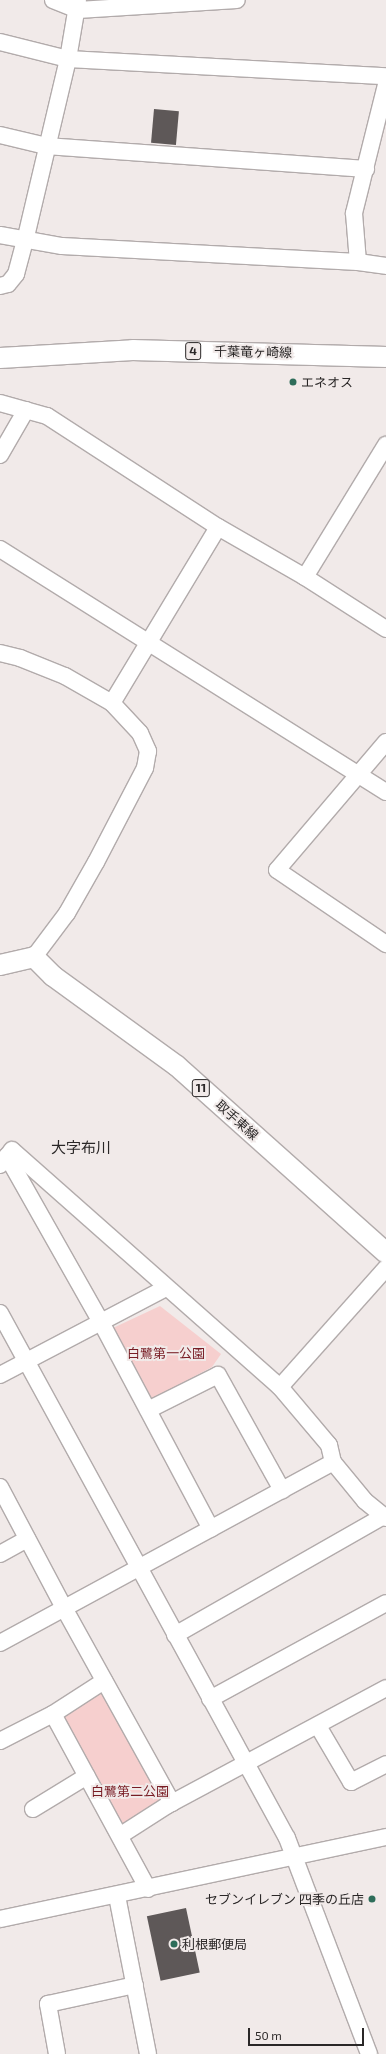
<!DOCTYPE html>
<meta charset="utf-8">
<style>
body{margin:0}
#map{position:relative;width:386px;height:2054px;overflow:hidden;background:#f1eae9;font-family:"Exo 2","Noto Sans JP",sans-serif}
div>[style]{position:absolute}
.green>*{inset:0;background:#f6cfce;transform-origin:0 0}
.building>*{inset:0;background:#5e5858;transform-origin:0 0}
.roads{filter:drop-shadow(1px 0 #b2abab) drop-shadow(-1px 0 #b2abab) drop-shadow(0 1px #b2abab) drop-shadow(0 -1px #b2abab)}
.minor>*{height:16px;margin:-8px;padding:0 8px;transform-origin:8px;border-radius:8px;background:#fff}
.major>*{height:20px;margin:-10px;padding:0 10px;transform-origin:10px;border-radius:10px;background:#fff}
.dots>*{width:11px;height:11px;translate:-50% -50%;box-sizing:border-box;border:2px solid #f1eae9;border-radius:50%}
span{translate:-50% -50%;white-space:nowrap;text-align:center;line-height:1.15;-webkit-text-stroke:4px #f1eae9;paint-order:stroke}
.shield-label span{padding:1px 3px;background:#f1eae9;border:1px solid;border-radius:3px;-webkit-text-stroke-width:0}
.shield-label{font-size:12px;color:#2a2727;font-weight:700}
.street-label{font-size:13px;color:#2a2727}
.poi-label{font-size:13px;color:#2a2727}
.left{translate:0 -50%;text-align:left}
.right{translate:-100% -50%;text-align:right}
.park-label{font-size:13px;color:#781c24}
.quarter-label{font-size:15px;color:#2a2727}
.scale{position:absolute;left:248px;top:2028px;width:116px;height:18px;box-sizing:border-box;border:2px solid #2a2727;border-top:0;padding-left:5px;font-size:12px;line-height:14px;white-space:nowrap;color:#2a2727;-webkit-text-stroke:3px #f1eae9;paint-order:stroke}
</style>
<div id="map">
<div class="green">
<div style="clip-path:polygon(160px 1306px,221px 1354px,212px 1367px,152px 1399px,113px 1328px)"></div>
<div style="left:103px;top:1686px;width:136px;height:52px;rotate:61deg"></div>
</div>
<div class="building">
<div style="left:154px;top:109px;width:25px;height:34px;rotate:5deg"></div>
<div style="left:186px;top:1908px;width:66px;height:40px;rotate:78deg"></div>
</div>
<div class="roads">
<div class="minor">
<div style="left:53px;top:0;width:27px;rotate:22deg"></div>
<div style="left:78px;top:10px;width:159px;rotate:-3.6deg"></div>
<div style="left:0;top:42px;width:70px;rotate:14deg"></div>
<div style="left:68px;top:59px;width:318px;rotate:3.1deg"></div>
<div style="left:0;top:135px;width:47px;rotate:13.4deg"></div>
<div style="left:46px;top:146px;width:321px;rotate:4.1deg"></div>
<div style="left:0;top:235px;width:63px;rotate:10.1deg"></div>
<div style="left:62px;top:246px;width:296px;rotate:3.1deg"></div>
<div style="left:358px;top:262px;width:28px;rotate:8deg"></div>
<div style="left:358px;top:262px;width:49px;rotate:-94.7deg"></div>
<div style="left:354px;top:213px;width:132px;rotate:-76deg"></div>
<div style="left:0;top:286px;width:8px;rotate:-14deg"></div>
<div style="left:8px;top:284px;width:13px;rotate:-51deg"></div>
<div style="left:16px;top:274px;width:34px;rotate:-75deg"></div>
<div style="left:25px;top:241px;width:187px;rotate:-76.7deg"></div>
<div style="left:68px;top:59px;width:60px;rotate:-80.4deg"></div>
<div style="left:0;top:403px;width:49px;rotate:15.5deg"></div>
<div style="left:47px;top:416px;width:204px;rotate:33deg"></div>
<div style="left:218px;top:527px;width:100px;rotate:29.9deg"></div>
<div style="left:305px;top:577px;width:96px;rotate:32.7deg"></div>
<div style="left:0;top:455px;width:52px;rotate:-60deg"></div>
<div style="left:0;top:549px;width:456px;rotate:32.2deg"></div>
<div style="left:305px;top:577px;width:155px;rotate:-58.5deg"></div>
<div style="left:0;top:653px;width:21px;rotate:14deg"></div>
<div style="left:20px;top:658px;width:48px;rotate:21.8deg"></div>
<div style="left:65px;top:676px;width:54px;rotate:29.9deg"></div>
<div style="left:112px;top:703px;width:41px;rotate:47deg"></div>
<div style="left:140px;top:733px;width:20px;rotate:66deg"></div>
<div style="left:148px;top:751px;width:17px;rotate:100deg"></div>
<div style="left:145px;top:768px;width:106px;rotate:117.5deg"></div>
<div style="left:96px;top:862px;width:59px;rotate:119.6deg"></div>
<div style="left:67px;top:913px;width:55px;rotate:126.9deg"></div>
<div style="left:112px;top:703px;width:205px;rotate:-58.9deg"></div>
<div style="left:386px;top:742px;width:168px;rotate:130.4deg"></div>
<div style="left:277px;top:870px;width:132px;rotate:34.2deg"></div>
<div style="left:7px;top:1156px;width:191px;rotate:60.5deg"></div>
<div style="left:101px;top:1322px;width:234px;rotate:62deg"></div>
<div style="left:0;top:1165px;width:19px;rotate:-51deg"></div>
<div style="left:12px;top:1150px;width:358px;rotate:41.5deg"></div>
<div style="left:280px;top:1387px;width:76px;rotate:49.8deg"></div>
<div style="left:329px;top:1445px;width:17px;rotate:77deg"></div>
<div style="left:333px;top:1462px;width:50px;rotate:50.6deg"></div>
<div style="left:365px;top:1501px;width:27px;rotate:39deg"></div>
<div style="left:0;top:1313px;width:598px;rotate:61.34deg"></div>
<div style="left:287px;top:1838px;width:231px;rotate:69.2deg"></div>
<div style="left:0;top:1375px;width:187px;rotate:-27.7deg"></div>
<div style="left:280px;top:1387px;width:159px;rotate:-48.3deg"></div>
<div style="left:148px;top:1410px;width:78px;rotate:-26.6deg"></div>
<div style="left:218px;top:1375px;width:132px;rotate:60.9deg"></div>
<div style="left:0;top:1487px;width:137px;rotate:62.1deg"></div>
<div style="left:64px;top:1608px;width:223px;rotate:61deg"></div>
<div style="left:0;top:1554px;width:31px;rotate:-29deg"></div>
<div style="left:175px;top:1635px;width:241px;rotate:-29.7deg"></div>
<div style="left:0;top:1643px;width:379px;rotate:-28.5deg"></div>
<div style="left:210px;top:1699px;width:200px;rotate:-28.6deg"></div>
<div style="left:53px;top:1714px;width:61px;rotate:-32.9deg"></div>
<div style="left:318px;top:1726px;width:65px;rotate:59.5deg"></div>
<div style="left:351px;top:1782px;width:39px;rotate:-27deg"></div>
<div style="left:0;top:1741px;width:59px;rotate:-27deg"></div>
<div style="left:53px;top:1714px;width:199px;rotate:61.5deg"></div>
<div style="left:33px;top:1809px;width:63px;rotate:-31.4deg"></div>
<div style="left:121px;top:1835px;width:56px;rotate:-32.6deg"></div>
<div style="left:168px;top:1805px;width:247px;rotate:-28.2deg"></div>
<div style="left:117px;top:1896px;width:161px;rotate:78.9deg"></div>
<div style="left:0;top:1919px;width:395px;rotate:-12deg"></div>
<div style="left:57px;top:2054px;width:51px;rotate:-100.2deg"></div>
<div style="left:48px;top:2004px;width:89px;rotate:-12.3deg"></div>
</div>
<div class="major">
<div style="left:0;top:358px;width:133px;rotate:-3.4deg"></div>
<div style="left:133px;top:350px;width:253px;rotate:1.6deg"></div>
<div style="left:0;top:965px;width:35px;rotate:-13deg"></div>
<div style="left:34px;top:957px;width:27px;rotate:45deg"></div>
<div style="left:53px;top:976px;width:153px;rotate:36deg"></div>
<div style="left:177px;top:1066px;width:280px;rotate:41.8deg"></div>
</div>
</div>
<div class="dots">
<div style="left:293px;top:382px;background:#2e6d5a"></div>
<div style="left:372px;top:1899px;background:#2e6d5a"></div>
<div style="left:174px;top:1944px;background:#2e6d5a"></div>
</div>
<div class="shield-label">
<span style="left:193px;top:351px">4</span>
<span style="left:201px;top:1088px">11</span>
</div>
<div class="street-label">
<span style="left:253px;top:352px;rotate:1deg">千葉竜ヶ崎線</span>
<span style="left:237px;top:1120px;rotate:42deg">取手東線</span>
</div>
<div class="poi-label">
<span class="left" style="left:301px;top:382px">エネオス</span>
<span class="right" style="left:364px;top:1899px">セブンイレブン 四季の丘店</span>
<span class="left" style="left:182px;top:1944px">利根郵便局</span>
</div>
<div class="park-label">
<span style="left:166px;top:1353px">白鷺第一公園</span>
<span style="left:130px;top:1791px">白鷺第二公園</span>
</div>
<div class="quarter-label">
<span style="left:81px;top:1148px">大字布川</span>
</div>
<div class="scale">50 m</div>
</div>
